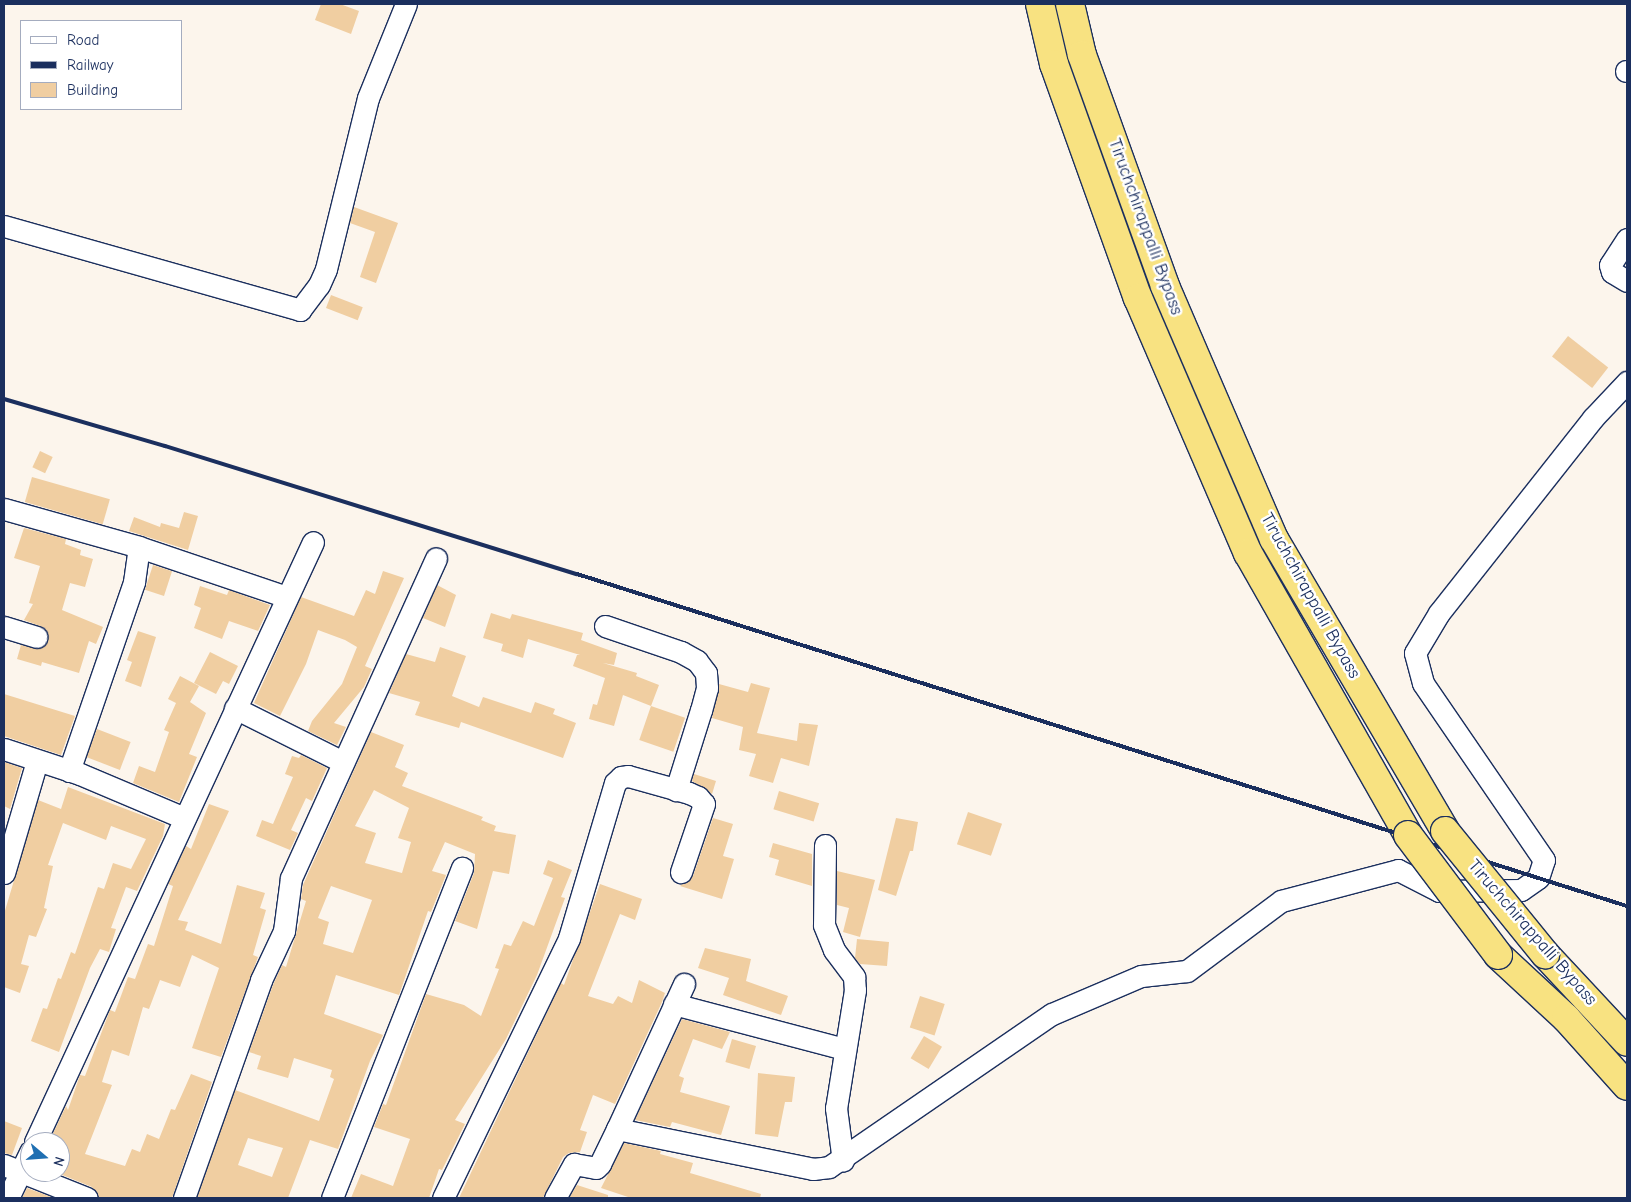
<!DOCTYPE html>
<style>
body{margin:0}
#map{position:relative;width:1631px;height:1202px;overflow:hidden;background:#fcf5ec;font-family:"Comic Neue",sans-serif}
div>[style]{position:absolute}
.building>*{inset:0;background:#f0cea1;transform-origin:0 0}
.roads{filter:drop-shadow(1px 0 #1b2f5e) drop-shadow(-1px 0 #1b2f5e) drop-shadow(0 1px #1b2f5e) drop-shadow(0 -1px #1b2f5e)}
.street>*{height:21px;margin:-10.5px;padding:0 10.5px;transform-origin:10.5px;border-radius:10.5px;background:#fff}
.highway>*{height:28px;margin:-14px;padding:0 14px;transform-origin:14px;border-radius:14px;background:#f8e281}
.rail>*{height:4px;margin:-2px;padding:0 2px;transform-origin:2px;border-radius:2px;background:#1b2f5e}
.bridges{filter:drop-shadow(1px 0 #1b2f5e) drop-shadow(-1px 0 #1b2f5e) drop-shadow(0 1px #1b2f5e) drop-shadow(0 -1px #1b2f5e)}
.highway-bridge>*{height:28px;margin:-14px;padding:0 14px;transform-origin:14px;border-radius:14px;background:#f8e281}
span{translate:-50% -50%;white-space:nowrap;text-align:center;line-height:1.15;-webkit-text-stroke:5px #fff;paint-order:stroke}
.street-label{font-size:18px;color:#1b2f5e}
.frame{position:absolute;inset:0;border:5px solid #1b2f5e;pointer-events:none}
.legend{position:absolute;left:20px;top:20px;width:162px;height:90px;box-sizing:border-box;background:#fff;border:1px solid #a4acbf;margin:0;padding:6px 9px;list-style:none;font-size:15px;color:#1b2f5e}
.legend li{display:flex;align-items:center;gap:10px;height:25px}
.legend b{width:25px;border:1px solid #a4acbf}
.north{position:absolute;left:20px;top:1132px;width:50px;height:50px;box-sizing:border-box;background:#fff;border:1px solid #a4acbf;border-radius:50%;rotate:108deg;font-size:14px;font-weight:700;line-height:20px;text-align:center;color:#1b2f5e}
.north::after{content:'';display:block;margin:auto;width:18px;height:22px;background:#1f6fb2;clip-path:polygon(50% 0,100% 100%,50% 72%,0 100%)}
</style>
<div id="map">
<div class="building">
<div style="clip-path:polygon(321px 4px,340px 4px,359px 11px,351px 34px,315px 20px)"></div>
<div style="clip-path:polygon(354px 207px,398px 223px,376px 283px,360px 277px,375px 232px,350px 223px)"></div>
<div style="left:331px;top:295px;width:34px;height:14px;rotate:21deg"></div>
<div style="left:1568px;top:336px;width:51px;height:26px;rotate:38deg"></div>
<div style="left:40px;top:451px;width:14px;height:18px;rotate:25deg"></div>
<div style="left:32px;top:477px;width:81px;height:26px;rotate:16deg"></div>
<div style="clip-path:polygon(184px 512px,198px 516px,188px 550px,129px 531px,134px 517px,160px 527px,161px 523px,179px 528px)"></div>
<div style="clip-path:polygon(24px 528px,66px 539px,65px 544px,81px 550px,80px 555px,93px 559px,85px 587px,70px 583px,62px 610px,103px 627px,96px 644px,89px 641px,79px 673px,42px 662px,41px 666px,17px 659px,21px 645px,38px 649px,48px 640px,45px 628px,24px 620px,33px 604px,29px 603px,40px 566px,14px 558px)"></div>
<div style="left:153px;top:565px;width:20px;height:26px;rotate:18deg"></div>
<div style="clip-path:polygon(383px 571px,404px 578px,365px 666px,372px 669px,364px 687px,334px 723px,346px 727px,337px 745px,308px 731px,312px 721px,342px 684px,357px 647px,345px 640px,318px 630px,306px 664px,280px 716px,254px 703px,301px 597px,354px 616px,366px 590px,375px 594px)"></div>
<div style="clip-path:polygon(437px 585px,456px 595px,445px 627px,423px 618px)"></div>
<div style="clip-path:polygon(200px 586px,227px 595px,229px 590px,270px 605px,258px 631px,229px 621px,222px 639px,194px 628px,201px 608px,194px 605px)"></div>
<div style="clip-path:polygon(491px 613px,510px 619px,512px 614px,583px 633px,581px 640px,617px 653px,614px 665px,603px 663px,637px 673px,636px 676px,659px 685px,651px 706px,623px 695px,614px 726px,589px 719px,593px 704px,597px 705px,605px 678px,573px 666px,577px 655px,580px 655px,528px 639px,523px 658px,501px 651px,503px 644px,483px 638px)"></div>
<div style="clip-path:polygon(138px 631px,156px 637px,141px 687px,125px 681px,132px 662px,127px 660px)"></div>
<div style="clip-path:polygon(440px 647px,466px 656px,452px 696px,479px 707px,483px 697px,531px 713px,535px 702px,555px 709px,553px 714px,576px 723px,563px 758px,461px 722px,459px 728px,415px 715px,420px 702px,389px 693px,406px 654px,435px 662px)"></div>
<div style="clip-path:polygon(210px 652px,238px 666px,229px 684px,223px 681px,216px 694px,194px 683px)"></div>
<div style="clip-path:polygon(180px 676px,199px 686px,190px 702px,206px 713px,189px 754px,197px 757px,179px 802px,133px 783px,139px 766px,155px 772px,169px 732px,164px 730px,176px 703px,168px 699px)"></div>
<div style="clip-path:polygon(751px 683px,770px 688px,757px 733px,797px 741px,799px 723px,818px 725px,809px 766px,781px 758px,773px 783px,749px 776px,756px 754px,739px 750px,743px 727px,712px 718px,719px 684px,748px 692px)"></div>
<div style="clip-path:polygon(4px 694px,75px 716px,61px 755px,4px 736px)"></div>
<div style="left:651px;top:706px;width:36px;height:36px;rotate:19deg"></div>
<div style="left:97px;top:729px;width:36px;height:30px;rotate:21deg"></div>
<div style="clip-path:polygon(evenodd,371px 732px,404px 745px,395px 767px,408px 773px,402px 786px,483px 817px,481px 820px,496px 826px,494px 831px,516px 835px,509px 874px,493px 871px,477px 929px,455px 921px,474px 873px,475px 854px,445px 842px,432px 871px,446px 875px,431px 912px,428px 911px,399px 995px,336px 975px,324px 1014px,383px 1035px,370px 1061px,338px 1149px,310px 1140px,288px 1198px,197px 1198px,235px 1090px,319px 1121px,334px 1079px,330px 1077px,332px 1070px,294px 1058px,288px 1078px,257px 1069px,261px 1056px,249px 1052px,273px 985px,282px 965px,286px 967px,306px 901px,301px 899px,303px 885px,371px 732px,374px 790px,409px 808px,398px 838px,411px 842px,402px 873px,365px 863px,376px 833px,355px 826px,374px 790px,371px 732px,331px 886px,372px 900px,353px 953px,323px 944px,329px 922px,318px 918px,331px 886px,371px 732px,248px 1138px,283px 1148px,272px 1177px,238px 1165px,248px 1138px)"></div>
<div style="clip-path:polygon(301px 755px,327px 768px,312px 801px,306px 798px,291px 830px,298px 833px,290px 850px,256px 836px,262px 820px,273px 824px,293px 777px,285px 774px,292px 756px,299px 758px)"></div>
<div style="clip-path:polygon(4px 762px,22px 768px,10px 809px,4px 806px)"></div>
<div style="clip-path:polygon(694px 774px,716px 781px,712px 794px,692px 781px)"></div>
<div style="clip-path:polygon(68px 787px,165px 824px,163px 836px,137px 891px,126px 887px,111px 928px,116px 929px,109px 952px,100px 949px,90px 968px,59px 1052px,31px 1041px,43px 1008px,47px 1009px,58px 978px,61px 979px,71px 952px,75px 954px,98px 887px,104px 889px,113px 863px,131px 869px,146px 839px,111px 826px,106px 840px,63px 823px,48px 865px,53px 866px,44px 908px,47px 909px,36px 937px,29px 935px,21px 964px,29px 966px,20px 993px,4px 987px,4px 914px,38px 800px,61px 809px)"></div>
<div style="left:779px;top:791px;width:42px;height:19px;rotate:17deg"></div>
<div style="clip-path:polygon(209px 804px,229px 811px,178px 920px,188px 922px,185px 930px,221px 944px,237px 885px,265px 893px,260px 908px,266px 910px,253px 955px,258px 957px,221px 1057px,192px 1048px,219px 968px,192px 955px,180px 987px,160px 980px,149px 1009px,143px 1007px,129px 1056px,112px 1050px,102px 1082px,112px 1085px,85px 1154px,125px 1166px,132px 1149px,140px 1152px,147px 1134px,159px 1139px,171px 1109px,175px 1110px,191px 1074px,212px 1082px,172px 1198px,99px 1198px,92px 1187px,55px 1172px,60px 1172px,60px 1142px,49px 1142px,66px 1106px,68px 1110px,80px 1075px,85px 1076px,110px 1010px,115px 1012px,128px 977px,135px 979px,148px 944px,154px 946px,173px 886px,168px 884px,186px 846px,191px 849px)"></div>
<div style="left:968px;top:812px;width:36px;height:34px;rotate:19deg"></div>
<div style="clip-path:polygon(713px 818px,733px 824px,723px 856px,734px 859px,722px 899px,680px 886px,693px 876px)"></div>
<div style="clip-path:polygon(896px 818px,918px 822px,913px 851px,910px 851px,896px 896px,878px 890px)"></div>
<div style="clip-path:polygon(773px 843px,812px 854px,812px 886px,775px 875px,779px 860px,769px 857px)"></div>
<div style="clip-path:polygon(548px 860px,572px 870px,561px 897px,565px 898px,537px 975px,506px 1039px,455px 1120px,465px 1124px,442px 1170px,439px 1169px,429px 1198px,351px 1198px,361px 1174px,393px 1186px,410px 1139px,374px 1127px,383px 1104px,386px 1105px,426px 994px,464px 1005px,481px 1016px,499px 969px,495px 968px,504px 944px,511px 946px,523px 921px,534px 926px,553px 878px,543px 874px)"></div>
<div style="clip-path:polygon(837px 871px,875px 880px,860px 937px,843px 932px,849px 908px,837px 905px)"></div>
<div style="clip-path:polygon(600px 884px,642px 899px,635px 920px,620px 914px,588px 996px,613px 1004px,618px 996px,632px 1003px,639px 980px,665px 993px,662px 1002px,615px 1104px,593px 1095px,580px 1130px,587px 1132px,580px 1152px,569px 1153px,563px 1157px,543px 1198px,459px 1198px,561px 983px,564px 985px)"></div>
<div style="clip-path:polygon(857px 939px,889px 942px,887px 966px,860px 964px,855px 958px)"></div>
<div style="clip-path:polygon(705px 948px,751px 959px,746px 981px,788px 996px,781px 1015px,723px 995px,729px 978px,698px 968px)"></div>
<div style="left:920px;top:996px;width:26px;height:33px;rotate:18deg"></div>
<div style="clip-path:polygon(682px 1019px,730px 1032px,722px 1049px,693px 1039px,679px 1076px,684px 1078px,680px 1092px,730px 1106px,721px 1135px,672px 1122px,670px 1127px,635px 1120px)"></div>
<div style="left:924px;top:1036px;width:21px;height:26px;rotate:31deg"></div>
<div style="left:732px;top:1039px;width:25px;height:24px;rotate:16deg"></div>
<div style="clip-path:polygon(758px 1073px,795px 1077px,792px 1102px,785px 1102px,778px 1137px,755px 1134px)"></div>
<div style="clip-path:polygon(4px 1121px,22px 1128px,12px 1155px,4px 1153px)"></div>
<div style="clip-path:polygon(624px 1143px,661px 1151px,660px 1154px,693px 1163px,690px 1173px,761px 1194px,760px 1198px,631px 1198px,601px 1188px)"></div>
<div style="clip-path:polygon(577px 1185px,608px 1195px,608px 1198px,569px 1198px)"></div>
<div style="clip-path:polygon(27px 1188px,54px 1198px,22px 1198px)"></div>
</div>
<div class="roads">
<div class="street">
<div style="left:1626px;top:71px;width:1px"></div>
<div style="left:4px;top:226px;width:308px;rotate:15.8deg"></div>
<div style="left:300px;top:310px;width:31px;rotate:-53deg"></div>
<div style="left:319px;top:285px;width:17px;rotate:-66deg"></div>
<div style="left:326px;top:269px;width:176px;rotate:-76.2deg"></div>
<div style="left:368px;top:98px;width:101px;rotate:-68deg"></div>
<div style="left:1627px;top:239px;width:31px;rotate:123deg"></div>
<div style="left:1610px;top:265px;width:7px;rotate:74deg"></div>
<div style="left:1612px;top:272px;width:17px;rotate:31deg"></div>
<div style="left:4px;top:509px;width:140px;rotate:15.7deg"></div>
<div style="left:139px;top:547px;width:156px;rotate:18.7deg"></div>
<div style="left:605px;top:626px;width:80px;rotate:18.9deg"></div>
<div style="left:681px;top:652px;width:18px;rotate:29deg"></div>
<div style="left:697px;top:661px;width:15px;rotate:53deg"></div>
<div style="left:706px;top:673px;width:15px;rotate:86deg"></div>
<div style="left:707px;top:688px;width:23px;rotate:105deg"></div>
<div style="left:701px;top:710px;width:84px;rotate:107.4deg"></div>
<div style="left:4px;top:627px;width:34px;rotate:17deg"></div>
<div style="left:235px;top:708px;width:121px;rotate:26.6deg"></div>
<div style="left:4px;top:749px;width:80px;rotate:18.2deg"></div>
<div style="left:80px;top:774px;width:113px;rotate:22.9deg"></div>
<div style="left:69px;top:771px;width:200px;rotate:-71deg"></div>
<div style="left:134px;top:582px;width:35px;rotate:-82deg"></div>
<div style="left:825px;top:845px;width:80px;rotate:90.7deg"></div>
<div style="left:824px;top:925px;width:27px;rotate:68deg"></div>
<div style="left:834px;top:950px;width:34px;rotate:53deg"></div>
<div style="left:854px;top:977px;width:13px;rotate:86deg"></div>
<div style="left:855px;top:990px;width:120px;rotate:99.1deg"></div>
<div style="left:836px;top:1108px;width:53px;rotate:82.5deg"></div>
<div style="left:4px;top:873px;width:117px;rotate:-73.6deg"></div>
<div style="left:674px;top:1004px;width:176px;rotate:14.8deg"></div>
<div style="left:617px;top:1129px;width:160px;rotate:-65.2deg"></div>
<div style="left:35px;top:1142px;width:661px;rotate:-65.14deg"></div>
<div style="left:4px;top:1165px;width:89px;rotate:21.7deg"></div>
<div style="left:8px;top:1198px;width:51px;rotate:-64.4deg"></div>
<div style="left:184px;top:1198px;width:231px;rotate:-70.5deg"></div>
<div style="left:261px;top:980px;width:54px;rotate:-64.9deg"></div>
<div style="left:284px;top:931px;width:53px;rotate:-82.5deg"></div>
<div style="left:291px;top:878px;width:351px;rotate:-65.6deg"></div>
<div style="left:332px;top:1198px;width:355px;rotate:-68.5deg"></div>
<div style="left:443px;top:1198px;width:289px;rotate:-64.1deg"></div>
<div style="left:569px;top:938px;width:162px;rotate:-73.5deg"></div>
<div style="left:615px;top:783px;width:8px;rotate:-45deg"></div>
<div style="left:621px;top:777px;width:7px;rotate:-8deg"></div>
<div style="left:628px;top:776px;width:63px;rotate:15.6deg"></div>
<div style="left:689px;top:793px;width:10px;rotate:24deg"></div>
<div style="left:698px;top:797px;width:9px;rotate:49deg"></div>
<div style="left:704px;top:804px;width:72px;rotate:108.7deg"></div>
<div style="left:555px;top:1198px;width:39px;rotate:-61deg"></div>
<div style="left:574px;top:1164px;width:22px;rotate:10deg"></div>
<div style="left:596px;top:1168px;width:6px;rotate:-45deg"></div>
<div style="left:600px;top:1164px;width:39px;rotate:-64deg"></div>
<div style="left:617px;top:1129px;width:200px;rotate:11.5deg"></div>
<div style="left:813px;top:1169px;width:16px;rotate:-7deg"></div>
<div style="left:829px;top:1167px;width:270px;rotate:-34.5deg"></div>
<div style="left:1052px;top:1014px;width:97px;rotate:-23.1deg"></div>
<div style="left:1141px;top:976px;width:46px;rotate:-6.2deg"></div>
<div style="left:1187px;top:971px;width:117px;rotate:-36.7deg"></div>
<div style="left:1281px;top:901px;width:121px;rotate:-14.8deg"></div>
<div style="left:1398px;top:870px;width:46px;rotate:27.1deg"></div>
<div style="left:1439px;top:891px;width:82px;rotate:-0.7deg"></div>
<div style="left:1521px;top:890px;width:21px;rotate:-35deg"></div>
<div style="left:1538px;top:878px;width:19px;rotate:-72deg"></div>
<div style="left:1544px;top:860px;width:214px;rotate:-124.4deg"></div>
<div style="left:1423px;top:683px;width:31px;rotate:-105deg"></div>
<div style="left:1415px;top:653px;width:47px;rotate:-59deg"></div>
<div style="left:1439px;top:613px;width:248px;rotate:-51.7deg"></div>
<div style="left:1593px;top:418px;width:50px;rotate:-46.6deg"></div>
</div>
<div class="highway">
<div style="left:1040px;top:4px;width:62px;rotate:76.9deg"></div>
<div style="left:1054px;top:64px;width:249px;rotate:70.3deg"></div>
<div style="left:1138px;top:298px;width:278px;rotate:66.7deg"></div>
<div style="left:1248px;top:553px;width:324px;rotate:60.4deg"></div>
<div style="left:1070px;top:4px;width:52px;rotate:76.8deg"></div>
<div style="left:1082px;top:55px;width:245px;rotate:70.2deg"></div>
<div style="left:1165px;top:286px;width:275px;rotate:66.7deg"></div>
<div style="left:1274px;top:539px;width:338px;rotate:59.6deg"></div>
<div style="left:1545px;top:954px;width:120px;rotate:47deg"></div>
<div style="left:1498px;top:955px;width:93px;rotate:42.8deg"></div>
<div style="left:1566px;top:1018px;width:91px;rotate:48.1deg"></div>
</div>
</div>
<div class="rail">
<div style="left:4px;top:399px;width:168px;rotate:16.3deg"></div>
<div style="left:165px;top:446px;width:431px;rotate:17.3deg"></div>
<div style="left:577px;top:574px;width:1101px;rotate:17.55deg"></div>
</div>
<div class="bridges">
<div class="highway-bridge">
<div style="left:1445px;top:831px;width:159px;rotate:50.9deg"></div>
<div style="left:1408px;top:835px;width:150px;rotate:53.1deg"></div>
</div>
</div>
<div class="street-label">
<span style="left:1145px;top:227px;rotate:70deg">Tiruchchirappalli Bypass</span>
<span style="left:1310px;top:596px;rotate:61deg">Tiruchchirappalli Bypass</span>
<span style="left:1532px;top:933px;rotate:49deg">Tiruchchirappalli Bypass</span>
</div>
<div class="frame"></div>
<ul class="legend">
<li><b style="height:6px;background:#fff"></b>Road</li>
<li><b style="height:6px;background:#1b2f5e"></b>Railway</li>
<li><b style="height:14px;background:#f0cea1"></b>Building</li>
</ul>
<div class="north">N</div>
</div>
